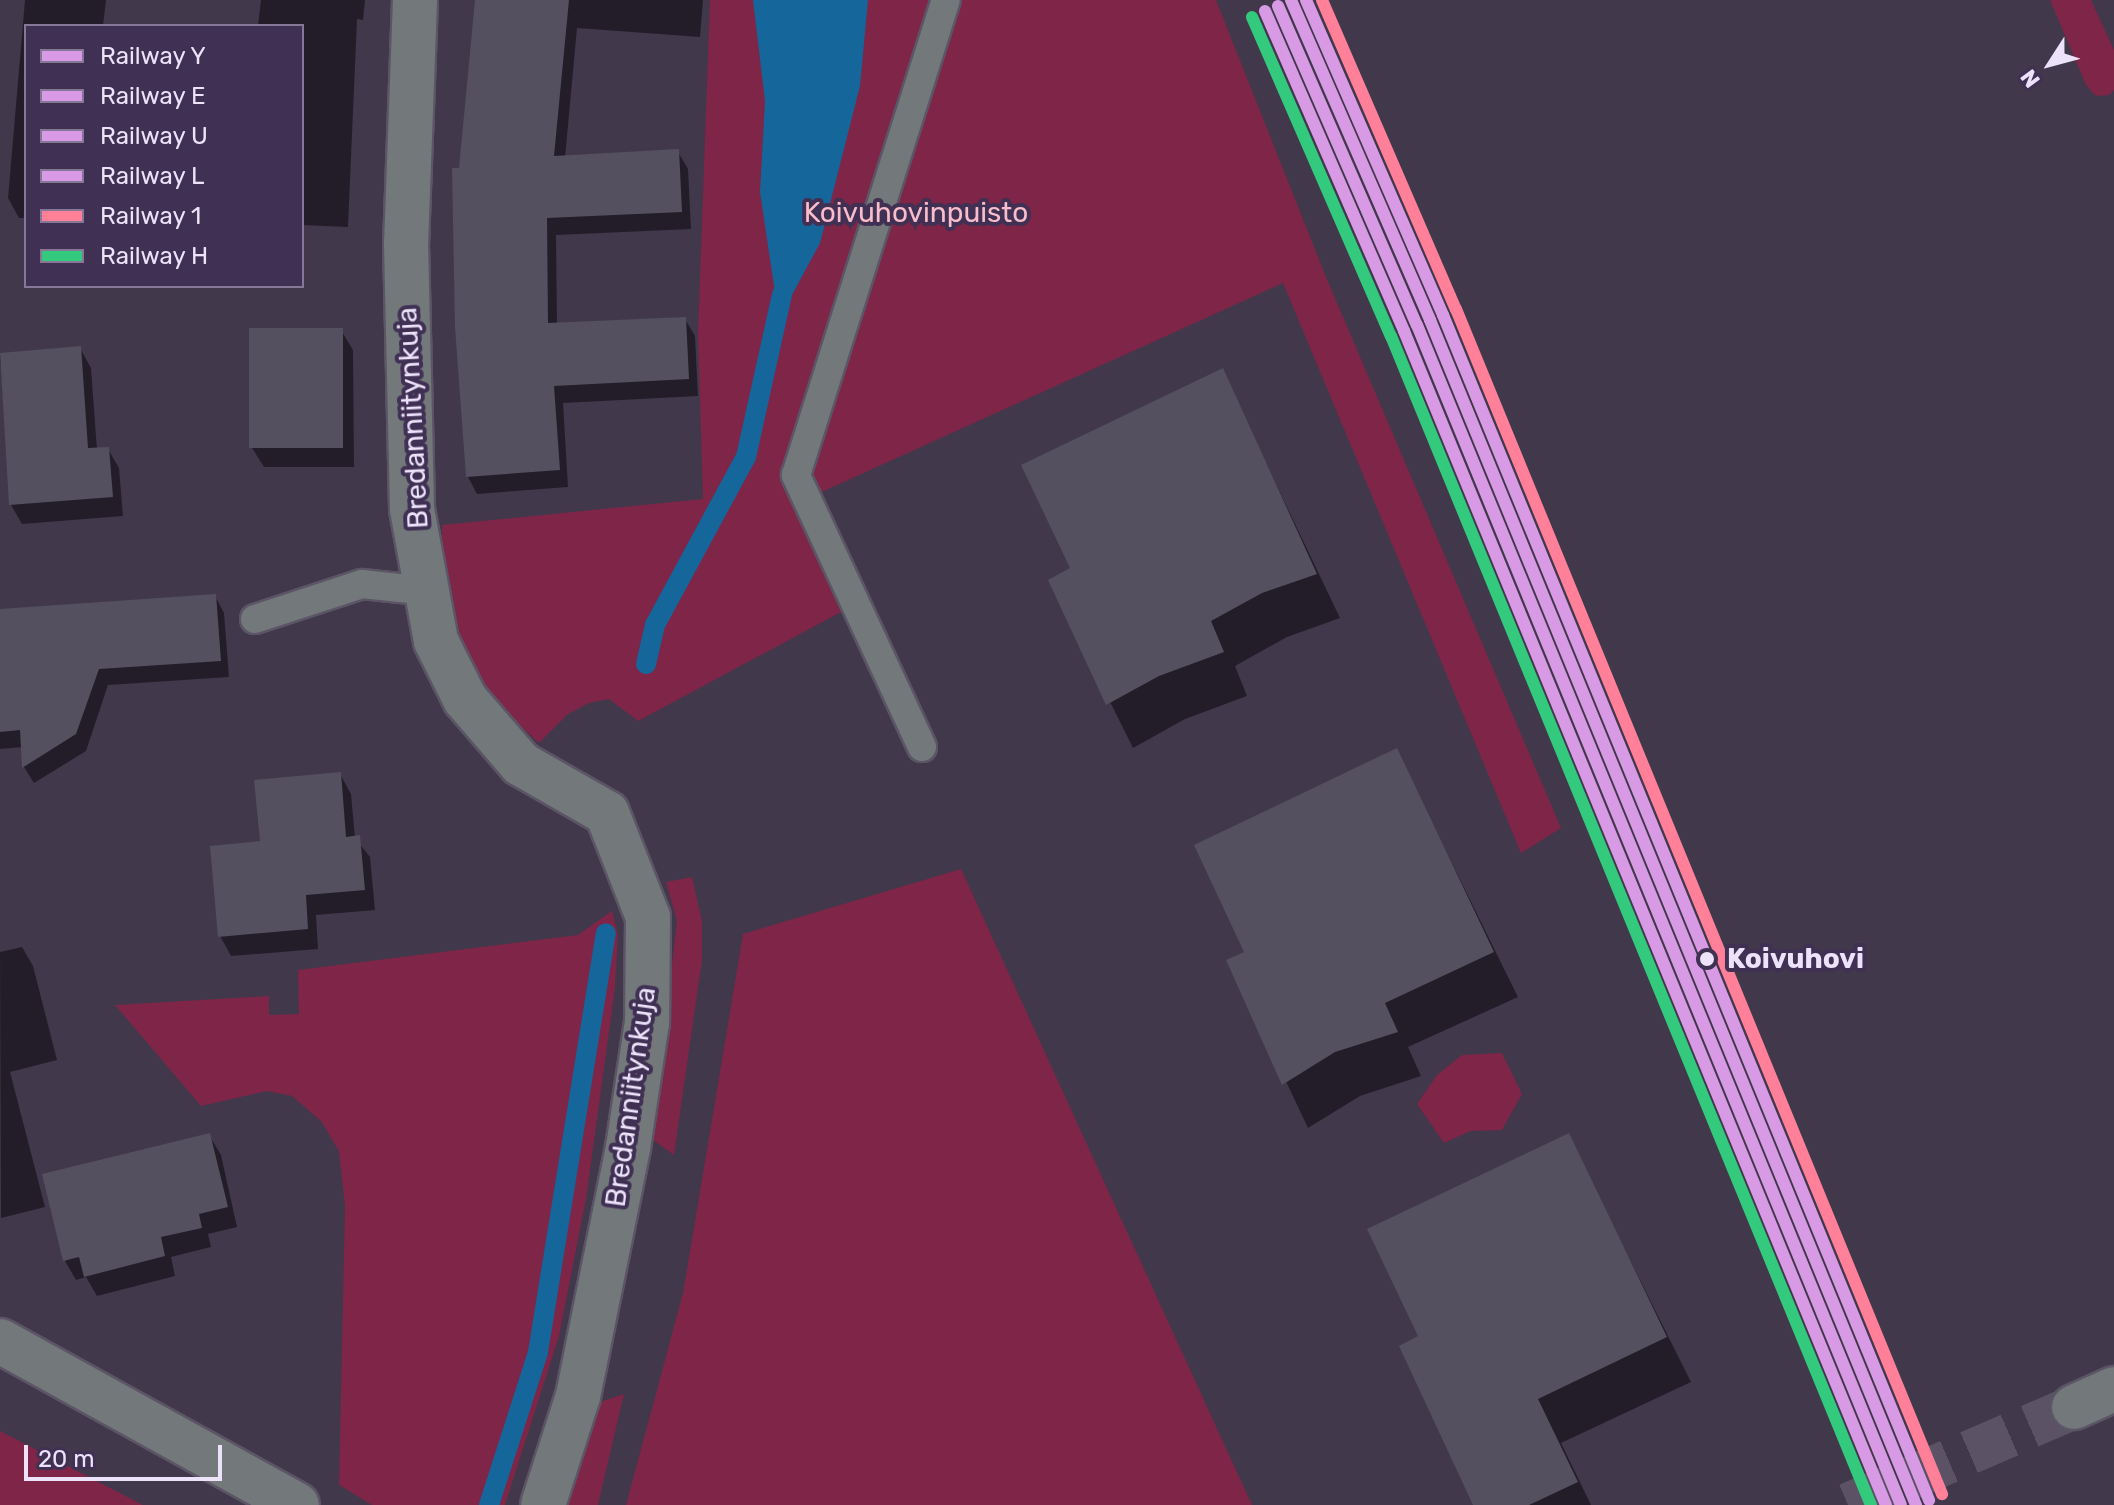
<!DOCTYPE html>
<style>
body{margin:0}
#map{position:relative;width:2114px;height:1505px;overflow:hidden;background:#41384c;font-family:Rubik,sans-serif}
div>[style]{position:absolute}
.green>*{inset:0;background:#7e2548}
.water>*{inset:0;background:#15669b}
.shadow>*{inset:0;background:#0007}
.stream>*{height:20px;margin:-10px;padding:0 10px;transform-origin:10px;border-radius:10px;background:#15669b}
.building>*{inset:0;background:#545060;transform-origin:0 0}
.tertiary-tunnel>*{height:44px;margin-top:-22px;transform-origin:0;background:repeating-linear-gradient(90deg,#5b5266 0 44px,transparent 0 66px)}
.roads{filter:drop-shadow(2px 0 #5c5566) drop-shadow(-2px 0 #5c5566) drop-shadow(0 2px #5c5566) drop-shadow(0 -2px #5c5566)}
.service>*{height:28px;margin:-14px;padding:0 14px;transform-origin:14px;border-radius:14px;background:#73797b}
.minor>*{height:44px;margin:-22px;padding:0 22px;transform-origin:22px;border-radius:22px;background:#73797b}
.tertiary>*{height:44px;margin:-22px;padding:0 22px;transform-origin:22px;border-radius:22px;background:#73797b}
.rail-1>*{height:12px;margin:-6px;padding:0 6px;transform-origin:6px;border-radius:6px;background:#d99ae5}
.rail-2>*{height:12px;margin:-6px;padding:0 6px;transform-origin:6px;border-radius:6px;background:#d99ae5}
.rail-3>*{height:12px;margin:-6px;padding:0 6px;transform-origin:6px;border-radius:6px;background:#d99ae5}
.rail-4>*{height:12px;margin:-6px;padding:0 6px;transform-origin:6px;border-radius:6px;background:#d99ae5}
.rail-5>*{height:12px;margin:-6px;padding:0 6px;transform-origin:6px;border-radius:6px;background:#ff8098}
.rail-6>*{height:12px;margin:-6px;padding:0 6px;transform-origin:6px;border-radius:6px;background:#33ca7d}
.dots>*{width:22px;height:22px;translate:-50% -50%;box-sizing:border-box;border:4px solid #403054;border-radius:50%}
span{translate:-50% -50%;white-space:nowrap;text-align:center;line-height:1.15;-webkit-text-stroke:8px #403054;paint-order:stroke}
.park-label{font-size:28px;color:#f8bcca}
.street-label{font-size:28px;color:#ece3fa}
.stop-label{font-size:28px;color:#ece3fa;font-weight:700}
.left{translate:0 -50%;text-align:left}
.legend{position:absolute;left:24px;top:24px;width:280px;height:264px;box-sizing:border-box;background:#403054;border:2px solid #857896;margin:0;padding:10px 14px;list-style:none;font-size:24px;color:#ece3fa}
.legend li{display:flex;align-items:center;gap:16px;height:40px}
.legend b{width:40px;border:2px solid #857896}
.north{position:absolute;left:2010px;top:24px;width:80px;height:80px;-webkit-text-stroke:6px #403054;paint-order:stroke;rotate:234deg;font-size:22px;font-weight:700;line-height:32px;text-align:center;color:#ece3fa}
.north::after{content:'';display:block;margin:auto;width:28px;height:36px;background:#ece3fa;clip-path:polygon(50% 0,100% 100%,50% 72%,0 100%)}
.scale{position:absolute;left:24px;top:1445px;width:198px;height:36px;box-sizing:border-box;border:4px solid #ece3fa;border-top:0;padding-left:10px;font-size:24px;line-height:28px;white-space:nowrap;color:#ece3fa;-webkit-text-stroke:6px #403054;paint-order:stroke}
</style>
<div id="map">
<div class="green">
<div style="clip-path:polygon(710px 0,1216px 0,1326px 277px,1561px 828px,1521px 853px,1283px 283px,793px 505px,841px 612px,638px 721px,609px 699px,589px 703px,568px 714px,539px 743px,502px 709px,466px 659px,442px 557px,442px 525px,703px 499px,698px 333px)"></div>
<div style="clip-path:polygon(2050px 0,2091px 0,2114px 50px,2114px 90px,2109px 95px,2096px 96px,2086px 85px)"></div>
<div style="clip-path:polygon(961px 869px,1252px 1505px,626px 1505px,683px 1293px,743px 934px)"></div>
<div style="clip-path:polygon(692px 877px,702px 921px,702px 960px,674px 1155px,652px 1139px,677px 921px,666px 882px)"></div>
<div style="clip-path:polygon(612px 911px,618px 935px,615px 988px,586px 1199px,559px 1336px,505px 1505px,372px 1505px,339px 1485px,345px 1206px,339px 1151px,321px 1121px,292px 1096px,267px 1091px,201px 1106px,115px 1005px,269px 996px,269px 1015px,299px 1014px,298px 970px,578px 935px)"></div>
<div style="clip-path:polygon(1502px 1053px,1522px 1094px,1502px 1130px,1471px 1131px,1444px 1143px,1417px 1104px,1437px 1075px,1462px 1055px)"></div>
<div style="clip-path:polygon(624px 1394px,598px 1505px,568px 1505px,597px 1403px)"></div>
<div style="clip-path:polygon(0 1431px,143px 1505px,0 1505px)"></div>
</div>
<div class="water">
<div style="clip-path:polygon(753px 0,868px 0,860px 86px,820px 243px,779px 319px,760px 192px,765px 101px)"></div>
</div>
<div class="shadow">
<div style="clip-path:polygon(25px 0,106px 0,103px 26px,26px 26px,26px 218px,19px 218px,8px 198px)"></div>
<div style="clip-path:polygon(261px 0,365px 0,363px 20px,357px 19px,348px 227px,302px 225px,302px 26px,258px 26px)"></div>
<div style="clip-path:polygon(477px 0,703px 0,700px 37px,577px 28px,565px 158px,678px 152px,688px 169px,691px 229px,556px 235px,557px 325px,685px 319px,695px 336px,698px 396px,563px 403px,568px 487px,477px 494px,468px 477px,461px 170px)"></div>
<div style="clip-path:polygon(341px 330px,353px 350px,354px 467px,264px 467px,252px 448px)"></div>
<div style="clip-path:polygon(80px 348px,91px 368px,97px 450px,108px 449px,119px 468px,123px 516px,22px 524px,11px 505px,0 355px)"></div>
<div style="clip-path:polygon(1222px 371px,1340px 618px,1287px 637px,1235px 666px,1247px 696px,1185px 719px,1133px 748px,1050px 581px,1073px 569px)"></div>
<div style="clip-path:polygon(215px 596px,224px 613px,229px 677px,108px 685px,86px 751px,34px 783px,24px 767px,23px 747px,0 749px,0 611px)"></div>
<div style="clip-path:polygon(1396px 750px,1518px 997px,1408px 1047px,1421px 1076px,1360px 1096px,1308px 1128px,1229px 961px,1247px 953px)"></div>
<div style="clip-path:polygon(340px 774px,351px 794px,355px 838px,370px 857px,375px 910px,316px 915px,318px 949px,231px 956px,220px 936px,262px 843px)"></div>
<div style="clip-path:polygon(22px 947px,33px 966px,57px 1060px,10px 1072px,45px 1207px,1px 1218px,0 952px)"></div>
<div style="clip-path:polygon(209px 1135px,221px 1155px,237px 1227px,208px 1234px,211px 1247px,171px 1257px,175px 1276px,97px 1296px,86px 1277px,76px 1280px,65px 1261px)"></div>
<div style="clip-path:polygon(1568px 1136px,1691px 1382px,1561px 1443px,1591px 1505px,1475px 1505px,1420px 1337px)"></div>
</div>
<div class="stream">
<div style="left:646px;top:664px;width:40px;rotate:-77deg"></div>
<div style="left:655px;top:625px;width:191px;rotate:-61.6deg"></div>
<div style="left:746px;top:457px;width:167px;rotate:-77.5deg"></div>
<div style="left:489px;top:1505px;width:161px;rotate:-72.2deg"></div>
<div style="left:538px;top:1352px;width:424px;rotate:-80.8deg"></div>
</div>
<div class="building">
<div style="clip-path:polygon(475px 0,569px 0,554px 156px,679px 149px,682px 212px,547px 218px,548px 323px,686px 317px,689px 379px,554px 386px,560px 470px,466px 477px,455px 327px,452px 168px,459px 168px)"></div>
<div style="left:249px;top:328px;width:94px;height:120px"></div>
<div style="clip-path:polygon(81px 346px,88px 448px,109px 447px,113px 497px,9px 505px,0 353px)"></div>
<div style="clip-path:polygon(1223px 368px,1317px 574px,1262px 593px,1211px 621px,1224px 652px,1159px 676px,1106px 705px,1048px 580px,1070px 568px,1021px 465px)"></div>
<div style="clip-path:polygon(216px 594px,221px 661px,99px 669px,76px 734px,22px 768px,20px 730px,0 732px,0 609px)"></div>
<div style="clip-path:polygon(1397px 748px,1494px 952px,1385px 1003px,1398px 1032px,1335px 1052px,1282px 1085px,1226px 960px,1244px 952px,1194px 845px)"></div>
<div style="clip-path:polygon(341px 772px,346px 837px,360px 835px,365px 890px,306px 895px,308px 929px,218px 937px,210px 846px,260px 841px,254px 780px)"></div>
<div style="clip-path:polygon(210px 1133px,228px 1207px,199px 1214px,202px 1228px,161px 1237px,165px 1256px,84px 1277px,79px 1257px,63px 1261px,42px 1174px)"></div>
<div style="clip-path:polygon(1569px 1133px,1667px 1337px,1538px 1399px,1578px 1482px,1529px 1505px,1473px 1505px,1399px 1346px,1418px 1336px,1367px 1229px)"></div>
</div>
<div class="tertiary-tunnel">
<div style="left:1848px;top:1505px;width:246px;rotate:-23.4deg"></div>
</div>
<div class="roads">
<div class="service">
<div style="left:255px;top:619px;width:113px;rotate:-18.1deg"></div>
<div style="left:362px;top:584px;width:65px;rotate:6.1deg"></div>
<div style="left:922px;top:747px;width:300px;rotate:-114.9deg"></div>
<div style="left:796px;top:475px;width:498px;rotate:-72.5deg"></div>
</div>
<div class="minor">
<div style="left:415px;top:0;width:243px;rotate:92.1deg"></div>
<div style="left:406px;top:243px;width:266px;rotate:88.7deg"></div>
<div style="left:412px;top:509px;width:134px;rotate:79.7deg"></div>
<div style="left:436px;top:641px;width:65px;rotate:63.4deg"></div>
<div style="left:465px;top:699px;width:86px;rotate:49.3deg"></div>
<div style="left:521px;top:764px;width:99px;rotate:29.7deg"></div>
<div style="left:607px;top:813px;width:112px;rotate:68.5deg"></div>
<div style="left:648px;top:917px;width:105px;rotate:90.5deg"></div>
<div style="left:647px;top:1022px;width:127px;rotate:98.6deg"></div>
<div style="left:628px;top:1148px;width:253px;rotate:101.4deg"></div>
<div style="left:578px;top:1396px;width:114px;rotate:107.8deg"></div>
</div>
<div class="tertiary">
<div style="left:0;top:1341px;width:339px;rotate:28.9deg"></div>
<div style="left:2074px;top:1407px;width:44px;rotate:-24.2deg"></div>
</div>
</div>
<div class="rail-1">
<div style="left:1291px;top:0;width:349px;rotate:66.5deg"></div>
<div style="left:1430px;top:320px;width:1281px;rotate:67.7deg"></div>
</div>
<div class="rail-2">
<div style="left:1278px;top:6px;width:348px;rotate:66.5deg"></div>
<div style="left:1417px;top:325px;width:1275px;rotate:67.7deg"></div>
</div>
<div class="rail-3">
<div style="left:1306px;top:0;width:344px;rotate:66.5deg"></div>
<div style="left:1443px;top:315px;width:1281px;rotate:67.7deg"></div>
</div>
<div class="rail-4">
<div style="left:1265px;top:11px;width:349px;rotate:66.5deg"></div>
<div style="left:1404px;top:331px;width:1269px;rotate:67.68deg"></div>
</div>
<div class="rail-5">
<div style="left:1322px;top:0;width:337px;rotate:66.6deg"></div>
<div style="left:1456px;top:309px;width:1281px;rotate:67.7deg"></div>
</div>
<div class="rail-6">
<div style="left:1252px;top:17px;width:348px;rotate:66.5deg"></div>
<div style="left:1391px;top:336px;width:1264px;rotate:67.68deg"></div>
</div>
<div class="dots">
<div style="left:1707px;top:959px;background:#ece3fa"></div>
</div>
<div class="park-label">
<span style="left:916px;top:213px">Koivuhovinpuisto</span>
</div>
<div class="street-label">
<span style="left:413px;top:418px;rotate:-93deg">Bredanniitynkuja</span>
<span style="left:631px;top:1097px;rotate:-82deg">Bredanniitynkuja</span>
</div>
<div class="stop-label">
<span class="left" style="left:1727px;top:959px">Koivuhovi</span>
</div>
<ul class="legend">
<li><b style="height:10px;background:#d99ae5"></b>Railway Y</li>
<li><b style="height:10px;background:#d99ae5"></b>Railway E</li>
<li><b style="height:10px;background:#d99ae5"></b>Railway U</li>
<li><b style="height:10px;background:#d99ae5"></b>Railway L</li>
<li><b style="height:10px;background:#ff8098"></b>Railway 1</li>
<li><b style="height:10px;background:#33ca7d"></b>Railway H</li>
</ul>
<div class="north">N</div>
<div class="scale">20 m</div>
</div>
